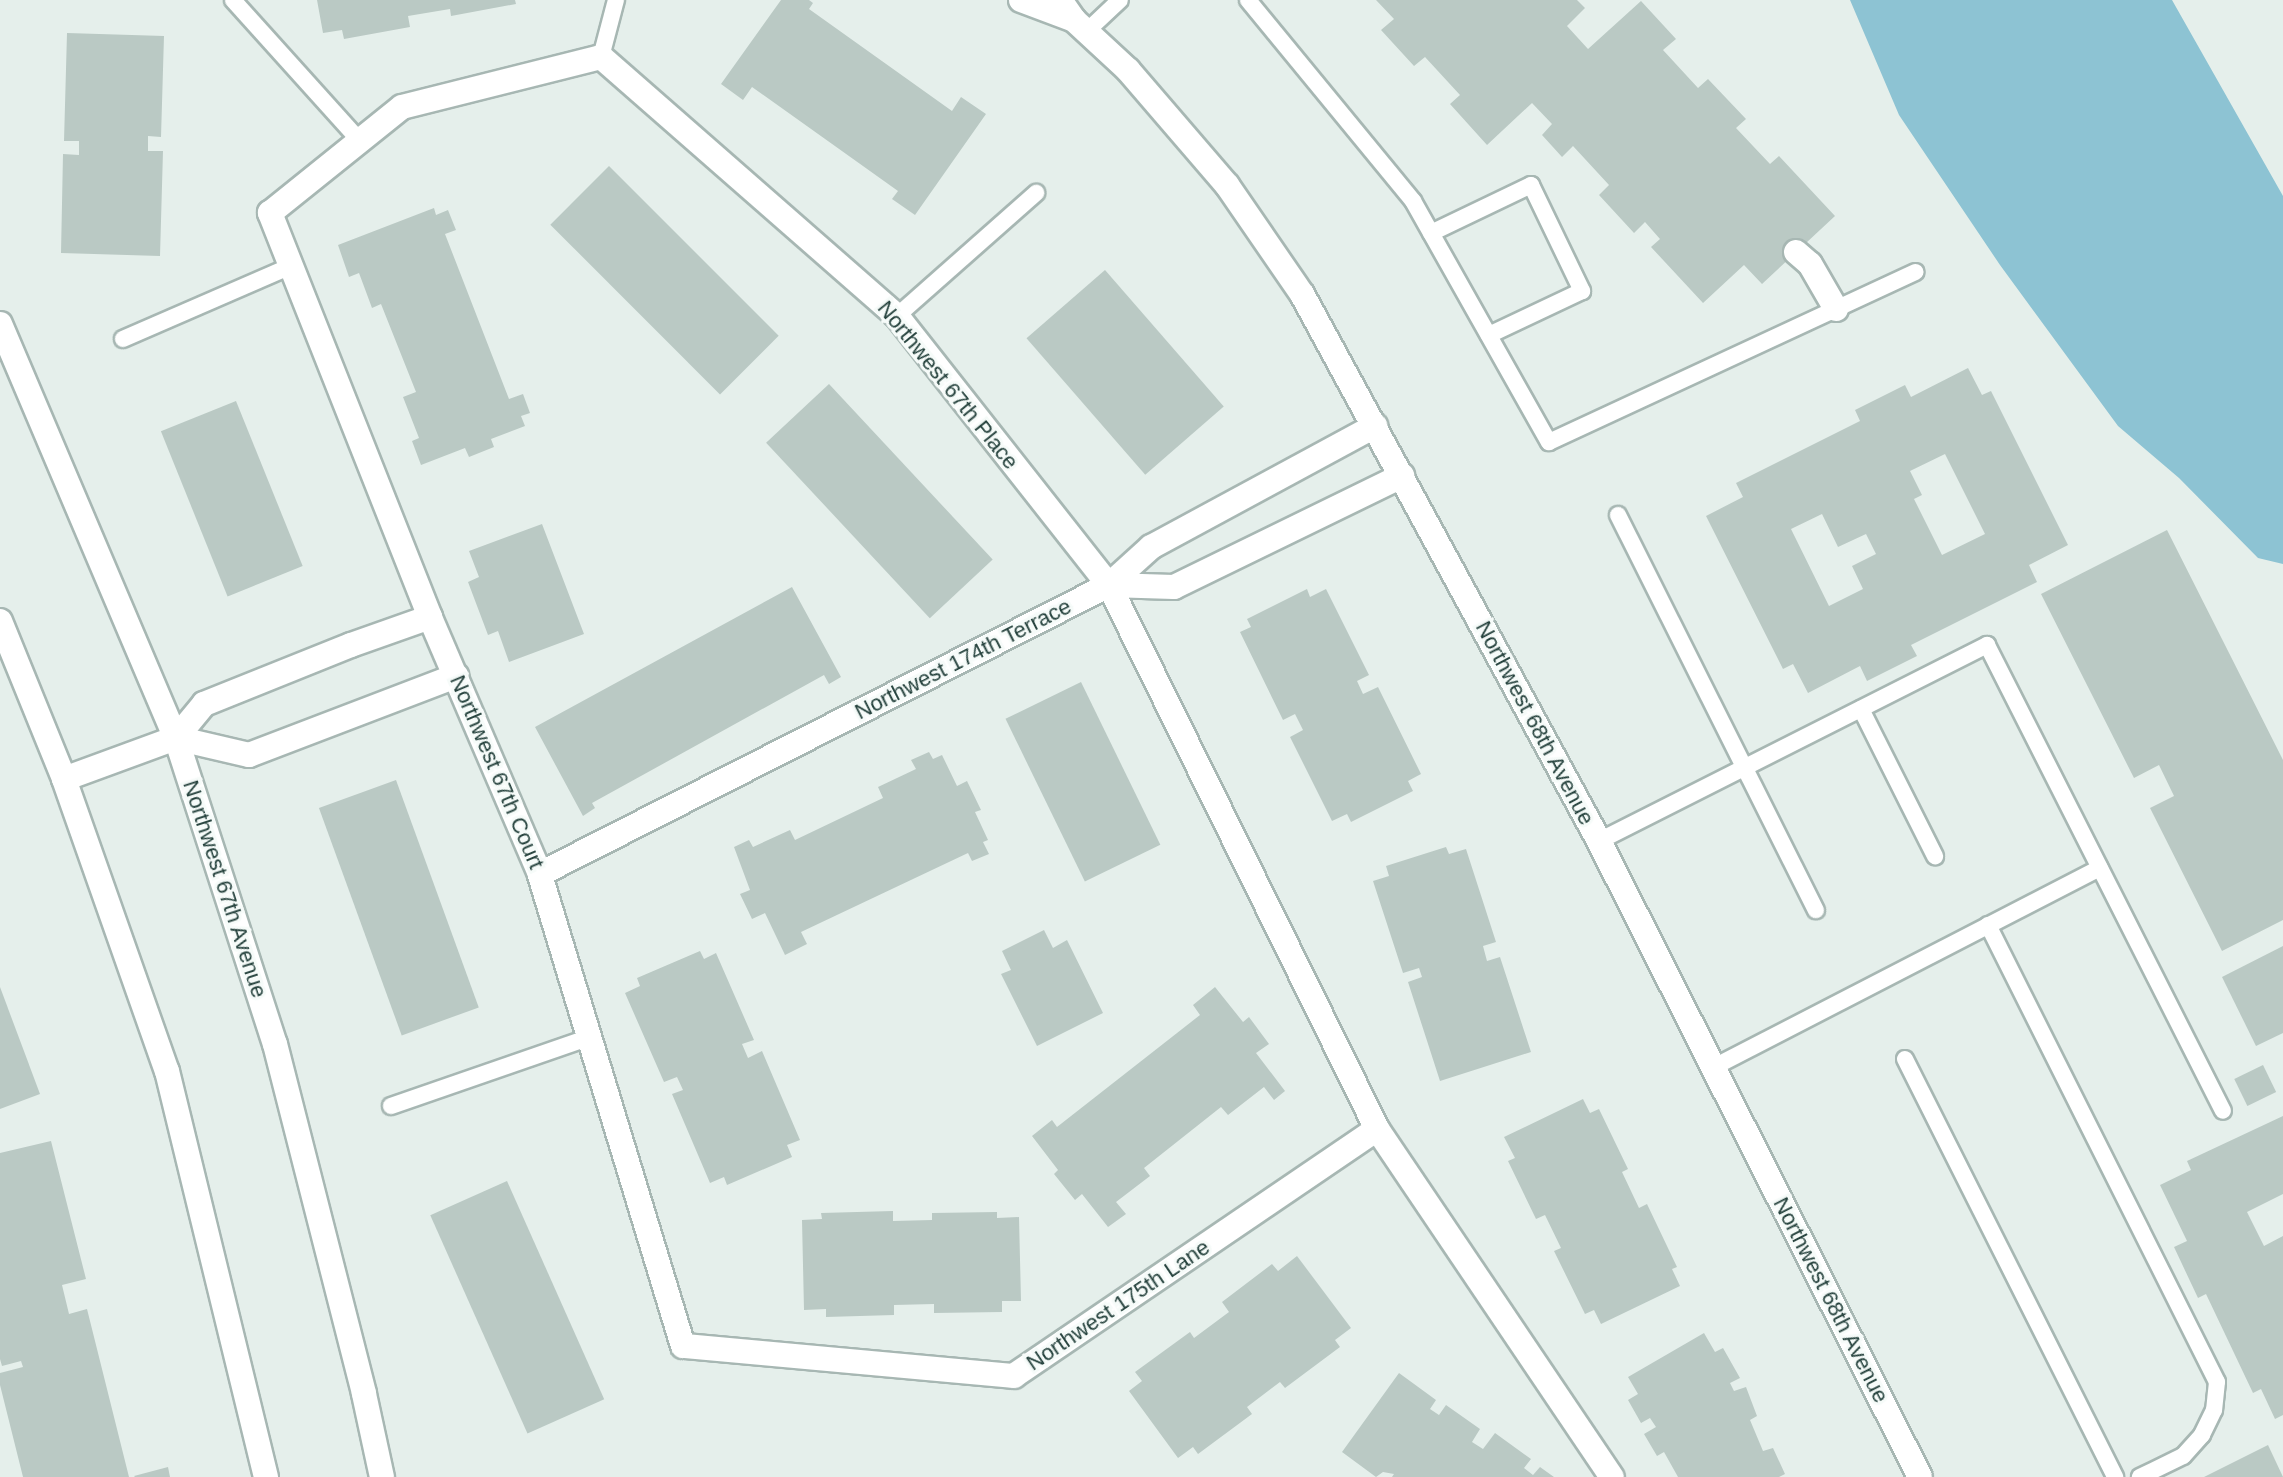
<!DOCTYPE html>
<style>
body{margin:0}
#map{position:relative;width:2283px;height:1477px;overflow:hidden;background:#e5efeb;font-family:Arial,sans-serif}
div>[style]{position:absolute}
.water>*{inset:0;background:#8dc3d3}
.building>*{inset:0;background:#bac9c4;transform-origin:0 0}
.roads{filter:drop-shadow(2px 0 #a7b7b3) drop-shadow(-2px 0 #a7b7b3) drop-shadow(0 2px #a7b7b3) drop-shadow(0 -2px #a7b7b3)}
.lane>*{height:16px;margin:-8px;padding:0 8px;transform-origin:8px;border-radius:8px;background:#fff}
.street>*{height:24px;margin:-12px;padding:0 12px;transform-origin:12px;border-radius:12px;background:#fff}
.secondary>*{height:24px;margin:-12px;padding:0 12px;transform-origin:12px;border-radius:12px;background:#fff}
span{translate:-50% -50%;white-space:nowrap;text-align:center;line-height:1.15;-webkit-text-stroke:6px #f6fbf9;paint-order:stroke}
.street-label{font-size:22px;color:#24413c}
</style>
<div id="map">
<div class="water">
<div style="clip-path:polygon(1850px 0,2172px 0,2283px 196px,2283px 564px,2258px 558px,2179px 478px,2118px 426px,2000px 265px,1899px 115px)"></div>
</div>
<div class="building">
<div style="clip-path:polygon(317px 0,515px 0,516px 4px,451px 16px,450px 9px,408px 16px,410px 27px,344px 39px,342px 30px,323px 33px)"></div>
<div style="clip-path:polygon(781px 0,809px 0,813px 3px,809px 9px,952px 111px,961px 97px,986px 114px,915px 215px,892px 199px,898px 191px,752px 87px,743px 100px,721px 84px)"></div>
<div style="clip-path:polygon(1376px 0,1577px 0,1585px 8px,1567px 26px,1588px 49px,1641px 1px,1676px 39px,1663px 50px,1698px 88px,1708px 79px,1746px 119px,1736px 128px,1770px 164px,1779px 156px,1835px 216px,1762px 284px,1744px 265px,1703px 303px,1651px 247px,1660px 239px,1645px 222px,1634px 233px,1599px 195px,1609px 185px,1573px 146px,1562px 157px,1542px 135px,1552px 124px,1532px 103px,1487px 145px,1450px 104px,1460px 95px,1425px 57px,1414px 66px,1381px 30px,1394px 19px)"></div>
<div style="clip-path:polygon(67px 33px,164px 36px,161px 137px,148px 136px,148px 151px,163px 151px,160px 256px,61px 253px,63px 154px,79px 155px,79px 141px,64px 141px)"></div>
<div style="left:609px;top:166px;width:240px;height:83px;rotate:45deg"></div>
<div style="clip-path:polygon(434px 208px,436px 215px,448px 210px,456px 230px,445px 234px,509px 399px,523px 394px,530px 413px,521px 416px,525px 426px,491px 439px,494px 447px,469px 457px,465px 448px,421px 465px,412px 441px,419px 438px,403px 397px,416px 392px,381px 304px,372px 308px,359px 273px,349px 277px,338px 245px)"></div>
<div style="left:1105px;top:270px;width:181px;height:104px;rotate:49deg"></div>
<div style="clip-path:polygon(evenodd,1968px 368px,1982px 395px,1991px 391px,2068px 545px,2029px 565px,2037px 582px,1911px 645px,1917px 656px,1867px 681px,1860px 666px,1808px 693px,1793px 664px,1783px 669px,1706px 516px,1743px 497px,1736px 483px,1860px 421px,1855px 410px,1905px 385px,1911px 397px,1968px 368px,1945px 454px,1985px 534px,1942px 555px,1914px 499px,1922px 495px,1910px 471px,1945px 454px,1968px 368px,1822px 514px,1838px 547px,1866px 534px,1876px 554px,1852px 566px,1863px 589px,1829px 606px,1791px 529px,1822px 514px)"></div>
<div style="left:829px;top:384px;width:240px;height:86px;rotate:47deg"></div>
<div style="left:236px;top:401px;width:178px;height:81px;rotate:68deg"></div>
<div style="clip-path:polygon(542px 524px,584px 634px,509px 662px,498px 631px,488px 635px,468px 582px,479px 577px,469px 551px)"></div>
<div style="clip-path:polygon(2167px 530px,2283px 760px,2283px 920px,2222px 951px,2150px 808px,2174px 796px,2159px 765px,2134px 778px,2041px 594px)"></div>
<div style="clip-path:polygon(792px 587px,841px 677px,829px 684px,824px 675px,592px 803px,595px 808px,583px 816px,535px 727px)"></div>
<div style="clip-path:polygon(1307px 589px,1310px 597px,1326px 589px,1369px 675px,1357px 681px,1363px 694px,1378px 687px,1421px 774px,1408px 781px,1413px 791px,1351px 822px,1347px 814px,1332px 821px,1290px 737px,1303px 730px,1295px 714px,1283px 720px,1240px 632px,1251px 627px,1247px 619px)"></div>
<div style="left:1081px;top:682px;width:181px;height:84px;rotate:64deg"></div>
<div style="clip-path:polygon(929px 752px,933px 759px,942px 755px,957px 786px,967px 781px,981px 810px,975px 812px,988px 840px,983px 842px,989px 854px,972px 861px,968px 853px,801px 932px,807px 944px,785px 955px,765px 913px,752px 919px,740px 894px,750px 890px,734px 847px,749px 840px,753px 847px,790px 830px,795px 840px,883px 798px,878px 787px,916px 769px,911px 760px)"></div>
<div style="left:396px;top:780px;width:242px;height:82px;rotate:70deg"></div>
<div style="clip-path:polygon(1446px 847px,1449px 854px,1466px 849px,1496px 942px,1483px 946px,1487px 961px,1500px 957px,1531px 1052px,1440px 1081px,1408px 982px,1422px 977px,1419px 968px,1403px 973px,1373px 881px,1389px 876px,1386px 866px)"></div>
<div style="clip-path:polygon(1044px 930px,1053px 948px,1067px 940px,1103px 1013px,1037px 1046px,1001px 974px,1011px 970px,1002px 951px)"></div>
<div style="clip-path:polygon(2283px 946px,2283px 1033px,2256px 1046px,2222px 977px)"></div>
<div style="clip-path:polygon(700px 951px,704px 959px,716px 953px,754px 1040px,742px 1044px,748px 1058px,762px 1051px,800px 1140px,787px 1145px,792px 1157px,727px 1185px,724px 1177px,710px 1183px,672px 1094px,683px 1090px,677px 1077px,664px 1082px,625px 993px,640px 986px,637px 978px)"></div>
<div style="clip-path:polygon(0 987px,40px 1094px,0 1109px)"></div>
<div style="clip-path:polygon(1215px 987px,1243px 1022px,1249px 1017px,1269px 1044px,1256px 1053px,1285px 1091px,1274px 1100px,1264px 1087px,1228px 1115px,1221px 1107px,1144px 1168px,1150px 1176px,1116px 1202px,1126px 1214px,1108px 1227px,1082px 1194px,1075px 1200px,1054px 1174px,1058px 1170px,1032px 1136px,1052px 1120px,1057px 1127px,1200px 1015px,1193px 1005px)"></div>
<div style="left:2263px;top:1065px;width:30px;height:32px;rotate:64deg"></div>
<div style="clip-path:polygon(1583px 1099px,1590px 1113px,1599px 1109px,1628px 1169px,1622px 1172px,1639px 1208px,1647px 1204px,1677px 1267px,1672px 1269px,1680px 1286px,1601px 1324px,1594px 1310px,1585px 1314px,1554px 1251px,1561px 1248px,1545px 1215px,1536px 1219px,1508px 1161px,1515px 1158px,1504px 1137px)"></div>
<div style="clip-path:polygon(2283px 1116px,2283px 1194px,2247px 1212px,2264px 1246px,2283px 1236px,2283px 1415px,2275px 1419px,2261px 1389px,2253px 1393px,2206px 1294px,2198px 1298px,2174px 1247px,2187px 1241px,2160px 1185px,2191px 1170px,2187px 1161px)"></div>
<div style="clip-path:polygon(51px 1141px,86px 1279px,62px 1285px,69px 1314px,87px 1309px,129px 1477px,23px 1477px,0 1385px,0 1373px,23px 1367px,21px 1361px,2px 1366px,0 1359px,0 1153px)"></div>
<div style="left:507px;top:1181px;width:239px;height:84px;rotate:66deg"></div>
<div style="clip-path:polygon(893px 1211px,893px 1221px,932px 1220px,932px 1213px,997px 1212px,997px 1218px,1019px 1217px,1021px 1301px,1002px 1301px,1002px 1312px,934px 1313px,934px 1304px,894px 1305px,894px 1315px,826px 1317px,826px 1309px,804px 1310px,802px 1220px,822px 1219px,821px 1213px)"></div>
<div style="clip-path:polygon(1297px 1256px,1351px 1328px,1335px 1340px,1340px 1347px,1285px 1388px,1280px 1382px,1247px 1407px,1252px 1414px,1198px 1454px,1193px 1447px,1178px 1458px,1129px 1391px,1142px 1381px,1135px 1372px,1190px 1332px,1194px 1338px,1229px 1312px,1222px 1302px,1272px 1264px,1278px 1271px)"></div>
<div style="clip-path:polygon(1704px 1333px,1715px 1352px,1723px 1348px,1740px 1378px,1730px 1383px,1734px 1391px,1746px 1387px,1757px 1416px,1750px 1420px,1763px 1451px,1773px 1448px,1785px 1474px,1779px 1477px,1678px 1477px,1664px 1452px,1657px 1456px,1644px 1434px,1656px 1427px,1650px 1418px,1641px 1423px,1628px 1400px,1638px 1394px,1628px 1377px)"></div>
<div style="clip-path:polygon(1399px 1373px,1436px 1400px,1430px 1409px,1439px 1415px,1446px 1405px,1480px 1429px,1472px 1442px,1483px 1449px,1495px 1433px,1531px 1459px,1524px 1468px,1533px 1475px,1540px 1467px,1554px 1477px,1392px 1477px,1394px 1474px,1383px 1472px,1376px 1477px,1342px 1452px)"></div>
<div style="clip-path:polygon(2268px 1445px,2283px 1477px,2204px 1477px)"></div>
<div style="clip-path:polygon(168px 1467px,170px 1477px,135px 1477px,134px 1476px)"></div>
</div>
<div class="roads">
<div class="lane">
<div style="left:233px;top:0;width:190px;rotate:48deg"></div>
<div style="left:1248px;top:0;width:260px;rotate:50.6deg"></div>
<div style="left:1413px;top:201px;width:277px;rotate:60.6deg"></div>
<div style="left:1549px;top:442px;width:404px;rotate:-24.9deg"></div>
<div style="left:1087px;top:31px;width:45px;rotate:-43.2deg"></div>
<div style="left:601px;top:57px;width:59px;rotate:-75.3deg"></div>
<div style="left:1431px;top:233px;width:111px;rotate:-25.6deg"></div>
<div style="left:1531px;top:185px;width:118px;rotate:64.3deg"></div>
<div style="left:1582px;top:291px;width:103px;rotate:154.7deg"></div>
<div style="left:897px;top:316px;width:186px;rotate:-41.5deg"></div>
<div style="left:123px;top:339px;width:183px;rotate:-23.5deg"></div>
<div style="left:1618px;top:515px;width:442px;rotate:63.4deg"></div>
<div style="left:1861px;top:709px;width:165px;rotate:63.3deg"></div>
<div style="left:1599px;top:841px;width:435px;rotate:-26.8deg"></div>
<div style="left:1987px;top:645px;width:522px;rotate:63.14deg"></div>
<div style="left:1988px;top:925px;width:511px;rotate:63.38deg"></div>
<div style="left:2217px;top:1382px;width:28px;rotate:96deg"></div>
<div style="left:2214px;top:1410px;width:28px;rotate:116deg"></div>
<div style="left:2202px;top:1435px;width:28px;rotate:132deg"></div>
<div style="left:2183px;top:1456px;width:48px;rotate:154deg"></div>
<div style="left:1905px;top:1059px;width:468px;rotate:63.3deg"></div>
<div style="left:1714px;top:1067px;width:434px;rotate:-27.3deg"></div>
<div style="left:391px;top:1106px;width:211px;rotate:-19.1deg"></div>
</div>
<div class="street">
<div style="left:1796px;top:252px;width:18px;rotate:41deg"></div>
<div style="left:1810px;top:264px;width:52px;rotate:60deg"></div>
<div style="left:1109px;top:585px;width:65px;rotate:1.8deg"></div>
<div style="left:1174px;top:587px;width:254px;rotate:-26deg"></div>
<div style="left:176px;top:738px;width:75px;rotate:13.1deg"></div>
<div style="left:249px;top:755px;width:222px;rotate:-20.9deg"></div>
<div style="left:64px;top:779px;width:119px;rotate:-20.1deg"></div>
<div style="left:176px;top:738px;width:44px;rotate:-50.5deg"></div>
<div style="left:204px;top:704px;width:158px;rotate:-21.9deg"></div>
<div style="left:351px;top:645px;width:84px;rotate:-19.5deg"></div>
<div style="left:540px;top:874px;width:638px;rotate:-26.93deg"></div>
<div style="left:1109px;top:585px;width:57px;rotate:-42.1deg"></div>
<div style="left:1151px;top:547px;width:255px;rotate:-28.4deg"></div>
<div style="left:1377px;top:1129px;width:439px;rotate:145.8deg"></div>
<div style="left:1014px;top:1376px;width:332px;rotate:-174.8deg"></div>
<div style="left:683px;top:1346px;width:493px;rotate:-106.9deg"></div>
<div style="left:540px;top:874px;width:280px;rotate:-113.2deg"></div>
<div style="left:430px;top:617px;width:435px;rotate:-111.6deg"></div>
<div style="left:270px;top:213px;width:169px;rotate:-38.8deg"></div>
<div style="left:402px;top:107px;width:205px;rotate:-14.1deg"></div>
<div style="left:601px;top:57px;width:393px;rotate:41.2deg"></div>
<div style="left:897px;top:316px;width:342px;rotate:51.8deg"></div>
<div style="left:1109px;top:585px;width:606px;rotate:63.77deg"></div>
<div style="left:1377px;top:1129px;width:420px;rotate:56deg"></div>
</div>
<div class="secondary">
<div style="left:1021px;top:0;width:57px;rotate:20.7deg"></div>
<div style="left:1060px;top:0;width:24px;rotate:55deg"></div>
<div style="left:1074px;top:20px;width:74px;rotate:42.8deg"></div>
<div style="left:1128px;top:70px;width:152px;rotate:49.3deg"></div>
<div style="left:1227px;top:185px;width:132px;rotate:55.5deg"></div>
<div style="left:1302px;top:294px;width:622px;rotate:61.5deg"></div>
<div style="left:1599px;top:841px;width:712px;rotate:63.22deg"></div>
<div style="left:0;top:324px;width:450px;rotate:67deg"></div>
<div style="left:176px;top:738px;width:322px;rotate:72.1deg"></div>
<div style="left:275px;top:1044px;width:361px;rotate:75.7deg"></div>
<div style="left:364px;top:1394px;width:85px;rotate:77.8deg"></div>
<div style="left:0;top:621px;width:170px;rotate:67.9deg"></div>
<div style="left:64px;top:779px;width:310px;rotate:70.6deg"></div>
<div style="left:167px;top:1071px;width:418px;rotate:76.3deg"></div>
</div>
</div>
<div class="street-label">
<span style="left:948px;top:385px;rotate:51deg">Northwest 67th Place</span>
<span style="left:963px;top:659px;rotate:-27deg">Northwest 174th Terrace</span>
<span style="left:1535px;top:723px;rotate:62deg">Northwest 68th Avenue</span>
<span style="left:497px;top:772px;rotate:67deg">Northwest 67th Court</span>
<span style="left:225px;top:889px;rotate:72deg">Northwest 67th Avenue</span>
<span style="left:1831px;top:1300px;rotate:63deg">Northwest 68th Avenue</span>
<span style="left:1118px;top:1305px;rotate:-34deg">Northwest 175th Lane</span>
</div>
</div>
